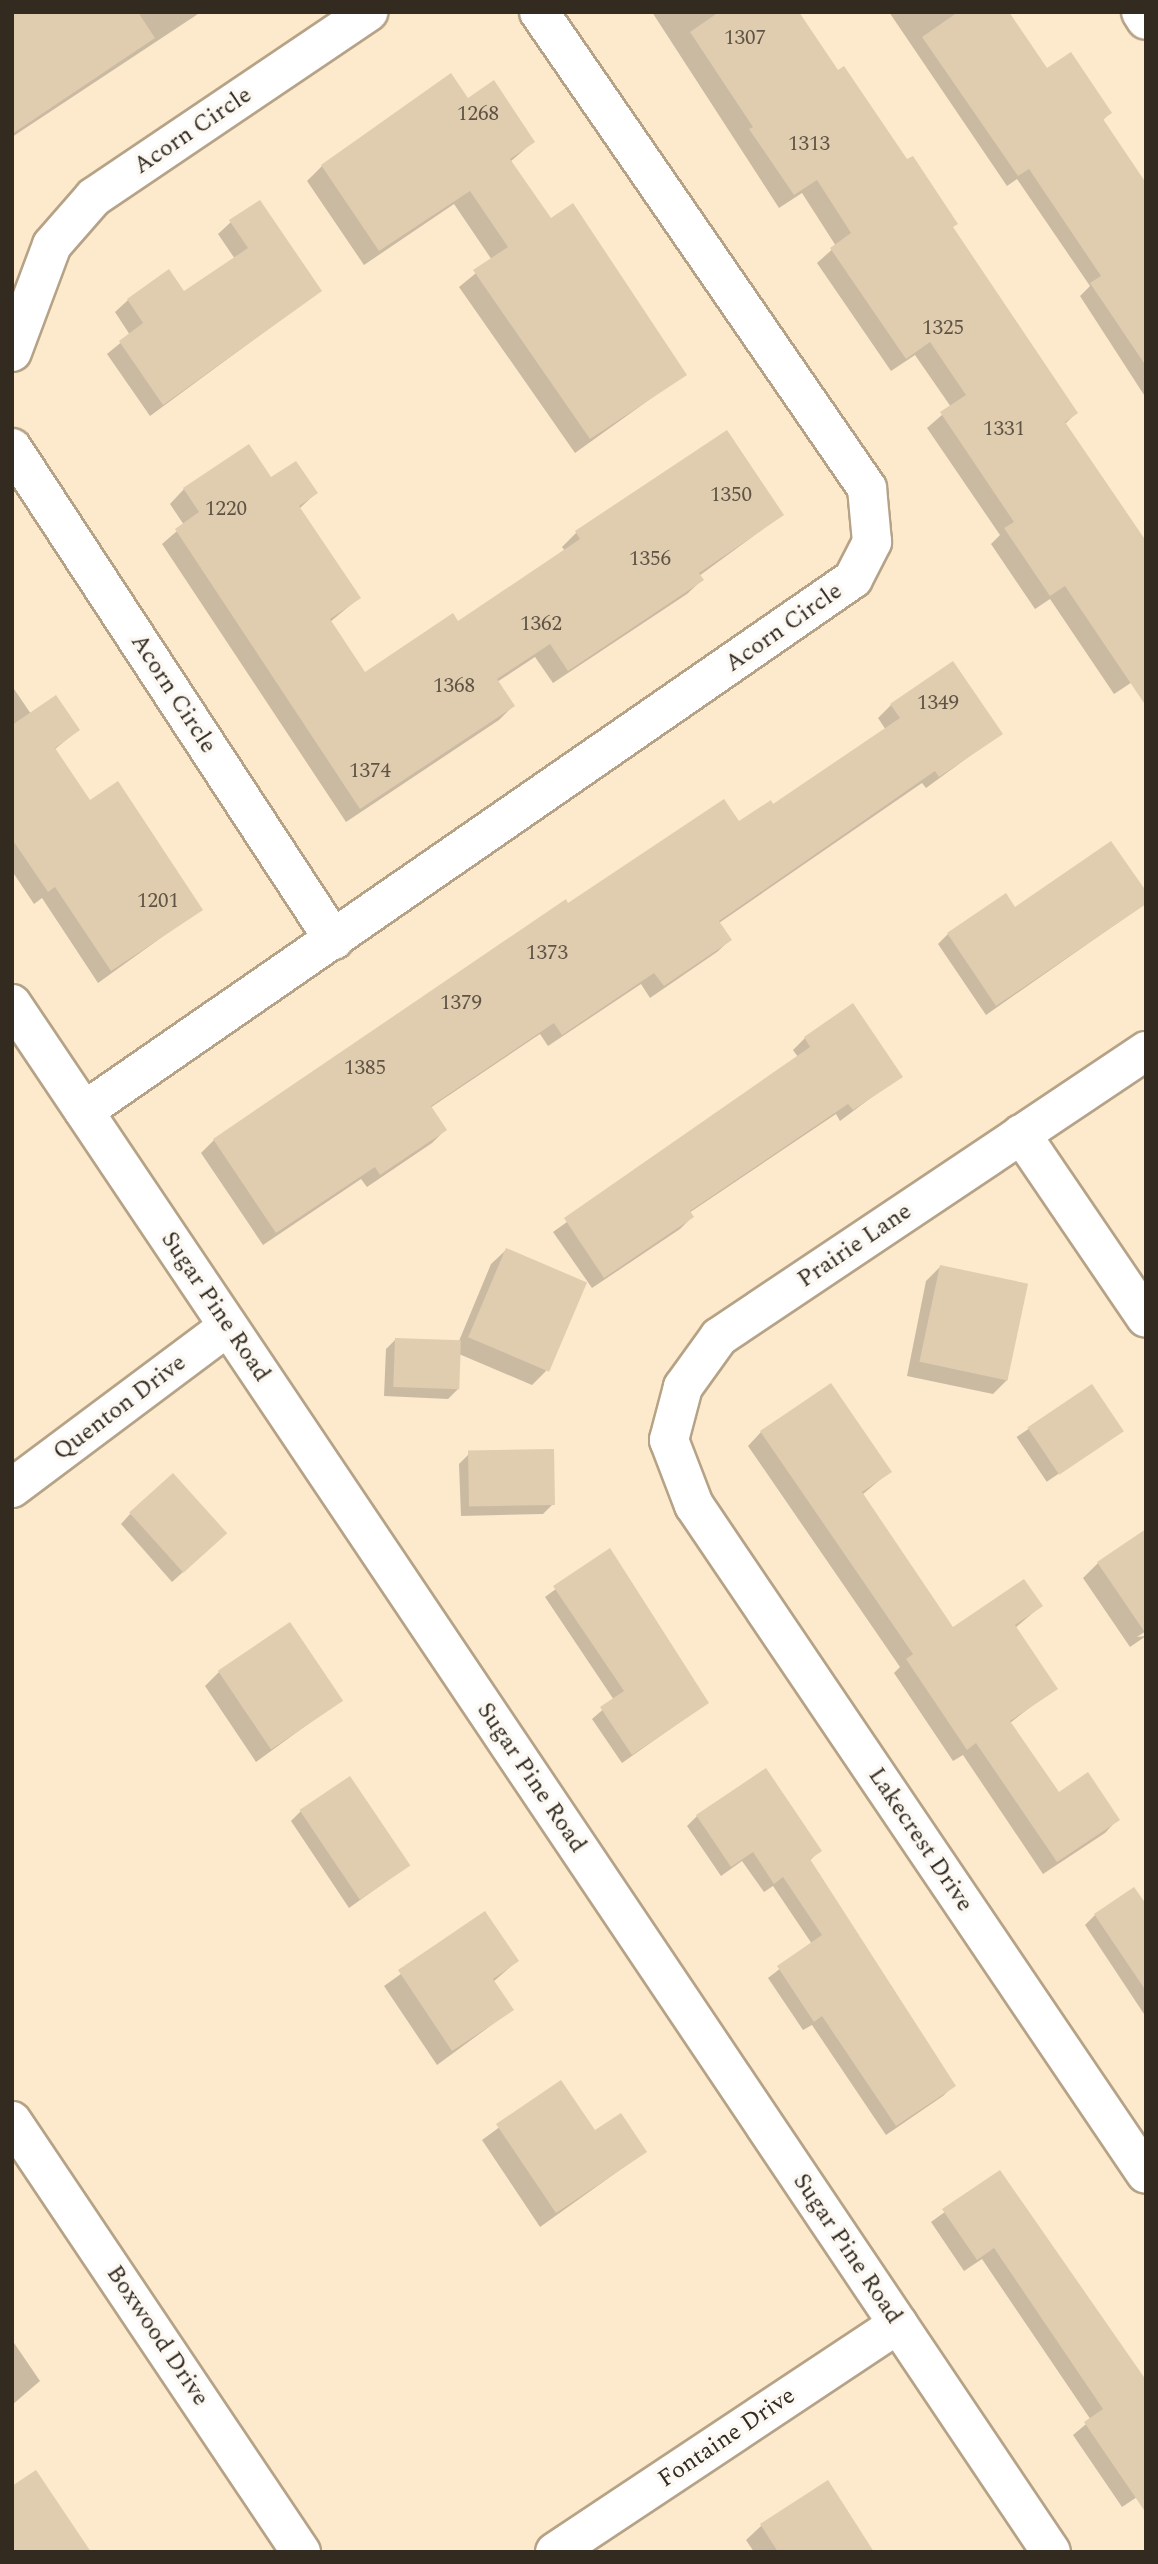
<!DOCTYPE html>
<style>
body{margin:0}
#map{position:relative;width:1158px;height:2564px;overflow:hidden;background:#fde9cb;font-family:Spectral,serif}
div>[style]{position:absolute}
.shadow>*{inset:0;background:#0003;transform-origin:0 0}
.building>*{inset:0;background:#e0ccaf;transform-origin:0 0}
.roads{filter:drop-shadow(2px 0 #b6a387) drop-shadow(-2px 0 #b6a387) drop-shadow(0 2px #b6a387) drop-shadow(0 -2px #b6a387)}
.minor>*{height:38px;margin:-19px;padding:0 19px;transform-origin:19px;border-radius:19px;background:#fff}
span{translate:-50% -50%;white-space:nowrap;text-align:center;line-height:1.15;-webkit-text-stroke:7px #fcf8f3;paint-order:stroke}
.number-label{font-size:21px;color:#5e5344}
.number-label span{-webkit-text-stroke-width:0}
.street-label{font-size:24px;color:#332b20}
.frame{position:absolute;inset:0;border:14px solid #332b20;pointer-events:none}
</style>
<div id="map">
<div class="shadow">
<div style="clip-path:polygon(12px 12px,201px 12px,12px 137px)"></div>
<div style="clip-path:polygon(652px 12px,797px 12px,1076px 413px,1065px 424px,1146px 673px,1114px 694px,1050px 599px,1035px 609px,991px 544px,1000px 535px,927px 428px,951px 407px,915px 355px,891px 371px,817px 263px,836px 246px,802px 193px,779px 208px)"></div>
<div style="clip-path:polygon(889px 12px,1007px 12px,1046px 71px,1110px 113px,1102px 121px,1146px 186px,1146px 398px,1080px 296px,1090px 286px,1017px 179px,1007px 186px)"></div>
<div style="clip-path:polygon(467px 100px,533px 142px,510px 162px,550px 220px,685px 374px,575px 453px,459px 287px,492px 260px,454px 204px,364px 265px,307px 181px,322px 166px)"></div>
<div style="clip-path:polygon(231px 222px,320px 291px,150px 416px,107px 354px,130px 335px,115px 312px,128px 300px,184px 293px,235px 259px,218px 234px)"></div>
<div style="clip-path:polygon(726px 432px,782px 515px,699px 576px,702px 580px,687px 594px,553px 683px,535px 657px,497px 682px,513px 706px,499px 720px,346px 822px,162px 544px,184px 525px,170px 504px,184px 489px,271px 480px,316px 493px,299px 509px,359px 598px,330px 622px,365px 674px,458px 623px,565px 551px,562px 547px,576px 533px)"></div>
<div style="clip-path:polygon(12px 686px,31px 714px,78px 730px,54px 750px,89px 803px,201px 909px,98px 983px,42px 898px,34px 904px,12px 871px)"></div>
<div style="clip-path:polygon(891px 705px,1000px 734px,926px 788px,922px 783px,719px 923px,730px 940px,717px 952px,650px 998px,641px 984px,548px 1046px,540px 1034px,430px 1108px,445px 1130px,432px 1143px,367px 1187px,361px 1179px,263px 1245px,201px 1153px,214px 1140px,568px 905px,773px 806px,886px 730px,878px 718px)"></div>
<div style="clip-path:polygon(1146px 903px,986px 1015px,938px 944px,948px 934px,1014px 909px)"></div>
<div style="clip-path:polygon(853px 1006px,900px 1076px,840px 1121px,836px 1114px,689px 1213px,692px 1217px,680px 1229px,592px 1288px,553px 1232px,798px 1057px,793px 1050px,805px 1038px)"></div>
<div style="clip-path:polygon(506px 1250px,546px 1371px,532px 1385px,459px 1354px,458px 1389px,448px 1399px,384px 1396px,386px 1349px,396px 1339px,459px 1341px,491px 1264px)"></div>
<div style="clip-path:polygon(941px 1266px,1008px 1379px,993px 1394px,907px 1376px,926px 1281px)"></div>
<div style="left:1092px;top:1386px;width:54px;height:91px;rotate:56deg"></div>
<div style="clip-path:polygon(761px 1432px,889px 1472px,862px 1495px,953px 1630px,1041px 1606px,1015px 1628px,1055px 1688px,1010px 1723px,1058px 1795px,1118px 1819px,1105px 1833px,1043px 1874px,963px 1755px,953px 1761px,894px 1673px,900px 1667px,748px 1446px)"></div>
<div style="clip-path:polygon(469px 1454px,553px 1504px,543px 1514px,461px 1516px,459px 1464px)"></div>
<div style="clip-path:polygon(130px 1514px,215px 1543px,172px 1582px,121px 1524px)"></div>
<div style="clip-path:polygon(609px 1550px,707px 1703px,622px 1763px,592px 1719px,614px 1700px,545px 1597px)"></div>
<div style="clip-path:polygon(1098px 1563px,1146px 1631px,1137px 1637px,1146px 1636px,1130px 1647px,1083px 1578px)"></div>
<div style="clip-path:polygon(220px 1671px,341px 1700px,256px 1762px,205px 1686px)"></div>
<div style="clip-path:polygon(301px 1811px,409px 1865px,349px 1908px,291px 1821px)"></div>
<div style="clip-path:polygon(697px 1816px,820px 1851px,809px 1861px,953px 2086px,943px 2096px,886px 2135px,812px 2025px,803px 2030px,768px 1978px,812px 1944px,773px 1886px,764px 1892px,742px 1861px,721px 1876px,687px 1826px)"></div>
<div style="clip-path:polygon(1146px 1907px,1146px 2017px,1085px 1925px,1095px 1915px)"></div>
<div style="clip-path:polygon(485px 1914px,517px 1961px,493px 1982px,512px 2010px,437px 2065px,384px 1986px)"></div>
<div style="clip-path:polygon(561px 2082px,595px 2133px,645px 2152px,540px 2227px,482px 2140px)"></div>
<div style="clip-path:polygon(1000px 2172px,1146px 2383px,1140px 2495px,1122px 2507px,1073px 2435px,1091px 2420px,982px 2259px,964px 2271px,931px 2222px)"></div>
<div style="clip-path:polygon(12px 2340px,40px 2381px,12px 2405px)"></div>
<div style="clip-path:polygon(827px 2482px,872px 2552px,754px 2552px,746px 2540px,761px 2526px)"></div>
</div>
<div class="building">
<div style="clip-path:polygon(12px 12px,138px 12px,155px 38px,12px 134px)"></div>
<div style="clip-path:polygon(719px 12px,799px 12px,838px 70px,844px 66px,907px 159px,913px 156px,958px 224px,953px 227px,1078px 413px,1065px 422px,1146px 541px,1146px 706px,1065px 586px,1050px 596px,1004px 528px,1014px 522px,940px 412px,966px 395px,930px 342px,906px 359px,830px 248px,851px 233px,817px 180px,794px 195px,749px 129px,753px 127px,690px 32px)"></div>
<div style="clip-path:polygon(958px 12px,1009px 12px,1047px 68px,1071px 52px,1112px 113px,1103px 119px,1146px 183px,1146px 366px,1090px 283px,1101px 276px,1029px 169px,1018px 176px,922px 37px)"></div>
<div style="clip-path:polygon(451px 73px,468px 98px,494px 80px,535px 142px,510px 159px,551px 218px,573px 203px,687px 375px,590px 439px,473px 270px,508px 247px,470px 191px,379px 251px,321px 165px)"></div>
<div style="clip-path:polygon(260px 200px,322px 291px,163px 405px,119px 341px,143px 323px,127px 299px,169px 269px,184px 291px,248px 248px,229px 220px)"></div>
<div style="clip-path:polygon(727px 430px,784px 515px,699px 573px,704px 580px,568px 671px,550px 644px,497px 679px,515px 706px,360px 809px,175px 529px,199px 512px,183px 488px,249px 444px,271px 477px,296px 461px,318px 493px,299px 506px,361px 598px,330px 619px,365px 672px,453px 613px,458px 621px,580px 539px,575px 531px)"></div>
<div style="clip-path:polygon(953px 661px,1003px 734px,939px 777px,935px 771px,719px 921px,732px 940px,664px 986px,654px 973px,562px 1035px,554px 1023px,431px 1106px,447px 1130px,380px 1175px,375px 1167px,276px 1233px,213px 1139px,566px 899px,568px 903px,724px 799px,739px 821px,771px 800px,773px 804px,900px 718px,890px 704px)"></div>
<div style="clip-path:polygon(56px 695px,80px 730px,55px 748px,90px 800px,118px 781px,203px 910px,111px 971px,55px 887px,48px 892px,12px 839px,12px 725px)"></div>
<div style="clip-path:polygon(1111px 841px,1146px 891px,1146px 904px,996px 1006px,947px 933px,1006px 893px,1015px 907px)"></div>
<div style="clip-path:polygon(853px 1003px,903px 1077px,853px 1110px,848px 1104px,690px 1211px,694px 1217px,604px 1278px,564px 1218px,810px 1047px,804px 1037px)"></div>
<div style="left:506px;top:1248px;width:88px;height:97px;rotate:23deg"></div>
<div style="left:940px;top:1265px;width:90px;height:99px;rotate:12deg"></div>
<div style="left:395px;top:1338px;width:66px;height:49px;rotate:2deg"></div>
<div style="clip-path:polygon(831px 1383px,892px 1472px,862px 1492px,953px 1627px,1024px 1579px,1043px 1606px,1015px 1625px,1058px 1689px,1010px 1721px,1059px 1792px,1088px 1772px,1120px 1820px,1057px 1862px,976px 1743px,967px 1750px,906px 1659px,913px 1654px,760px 1431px)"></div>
<div style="left:1092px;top:1384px;width:57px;height:78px;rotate:56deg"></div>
<div style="left:554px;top:1449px;width:56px;height:86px;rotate:89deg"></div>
<div style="left:173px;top:1473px;width:81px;height:59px;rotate:48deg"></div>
<div style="clip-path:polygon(1146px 1529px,1146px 1634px,1097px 1562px)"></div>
<div style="clip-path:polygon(610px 1548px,709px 1703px,632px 1755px,600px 1707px,624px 1691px,553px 1586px)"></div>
<div style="left:290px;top:1622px;width:95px;height:87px;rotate:56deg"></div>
<div style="clip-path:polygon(766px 1768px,822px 1851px,810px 1859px,956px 2086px,896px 2126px,822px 2016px,814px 2022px,777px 1966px,822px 1935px,783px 1877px,774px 1884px,753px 1852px,731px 1867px,696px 1815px)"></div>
<div style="left:350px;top:1776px;width:108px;height:61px;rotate:56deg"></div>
<div style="clip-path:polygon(1134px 1887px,1146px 1904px,1146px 1991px,1094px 1914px)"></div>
<div style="clip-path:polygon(485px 1911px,519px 1961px,493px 1979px,514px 2010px,452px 2051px,398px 1970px)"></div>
<div style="clip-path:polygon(561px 2080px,595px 2130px,621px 2113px,647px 2152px,556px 2213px,496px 2124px)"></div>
<div style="clip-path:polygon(1000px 2170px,1146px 2380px,1146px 2513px,1084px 2422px,1103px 2409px,994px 2248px,977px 2260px,942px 2209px)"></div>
<div style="clip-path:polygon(36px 2470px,91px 2552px,12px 2552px,12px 2486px)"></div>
<div style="clip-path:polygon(828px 2480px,874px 2552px,778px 2552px,760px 2524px)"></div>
</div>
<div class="roads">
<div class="minor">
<div style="left:1141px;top:12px;width:9px;rotate:58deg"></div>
<div style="left:12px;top:352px;width:114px;rotate:-69.5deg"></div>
<div style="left:52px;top:245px;width:64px;rotate:-48.8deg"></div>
<div style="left:94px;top:197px;width:331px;rotate:-34deg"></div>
<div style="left:12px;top:448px;width:588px;rotate:56.8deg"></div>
<div style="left:12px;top:1004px;width:1864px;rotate:56.13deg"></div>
<div style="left:1146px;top:1051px;width:514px;rotate:146.19deg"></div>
<div style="left:719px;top:1337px;width:62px;rotate:125.8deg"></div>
<div style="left:683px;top:1387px;width:55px;rotate:104.8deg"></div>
<div style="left:669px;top:1440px;width:70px;rotate:69deg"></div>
<div style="left:694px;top:1505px;width:807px;rotate:55.96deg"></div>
<div style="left:84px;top:1111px;width:935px;rotate:-34.68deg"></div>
<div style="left:853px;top:579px;width:42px;rotate:-62.8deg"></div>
<div style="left:872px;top:542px;width:54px;rotate:-95.3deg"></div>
<div style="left:867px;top:488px;width:578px;rotate:-124.57deg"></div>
<div style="left:1021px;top:1134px;width:222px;rotate:55.8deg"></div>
<div style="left:12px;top:1488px;width:269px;rotate:-36.8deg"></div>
<div style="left:12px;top:2121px;width:519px;rotate:56.16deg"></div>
<div style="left:555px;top:2552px;width:412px;rotate:-33.6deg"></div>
</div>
</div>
<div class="number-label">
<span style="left:745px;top:38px">1307</span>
<span style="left:478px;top:114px">1268</span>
<span style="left:809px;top:144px">1313</span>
<span style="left:943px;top:328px">1325</span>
<span style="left:1004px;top:429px">1331</span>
<span style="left:731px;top:495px">1350</span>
<span style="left:226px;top:509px">1220</span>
<span style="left:650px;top:559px">1356</span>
<span style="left:541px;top:624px">1362</span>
<span style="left:454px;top:686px">1368</span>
<span style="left:938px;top:703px">1349</span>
<span style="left:370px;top:771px">1374</span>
<span style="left:158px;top:901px">1201</span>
<span style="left:547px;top:953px">1373</span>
<span style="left:461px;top:1003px">1379</span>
<span style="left:365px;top:1068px">1385</span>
</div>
<div class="street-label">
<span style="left:193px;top:131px;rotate:-34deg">Acorn Circle</span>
<span style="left:784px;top:628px;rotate:-35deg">Acorn Circle</span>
<span style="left:173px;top:694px;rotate:57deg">Acorn Circle</span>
<span style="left:855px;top:1246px;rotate:-34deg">Prairie Lane</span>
<span style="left:215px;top:1307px;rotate:56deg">Sugar Pine Road</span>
<span style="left:120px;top:1408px;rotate:-37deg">Quenton Drive</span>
<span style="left:531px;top:1778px;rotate:56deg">Sugar Pine Road</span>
<span style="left:920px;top:1840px;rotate:56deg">Lakecrest Drive</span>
<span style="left:847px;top:2249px;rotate:56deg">Sugar Pine Road</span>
<span style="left:157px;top:2336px;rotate:56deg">Boxwood Drive</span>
<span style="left:727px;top:2438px;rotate:-34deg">Fontaine Drive</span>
</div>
<div class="frame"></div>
</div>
